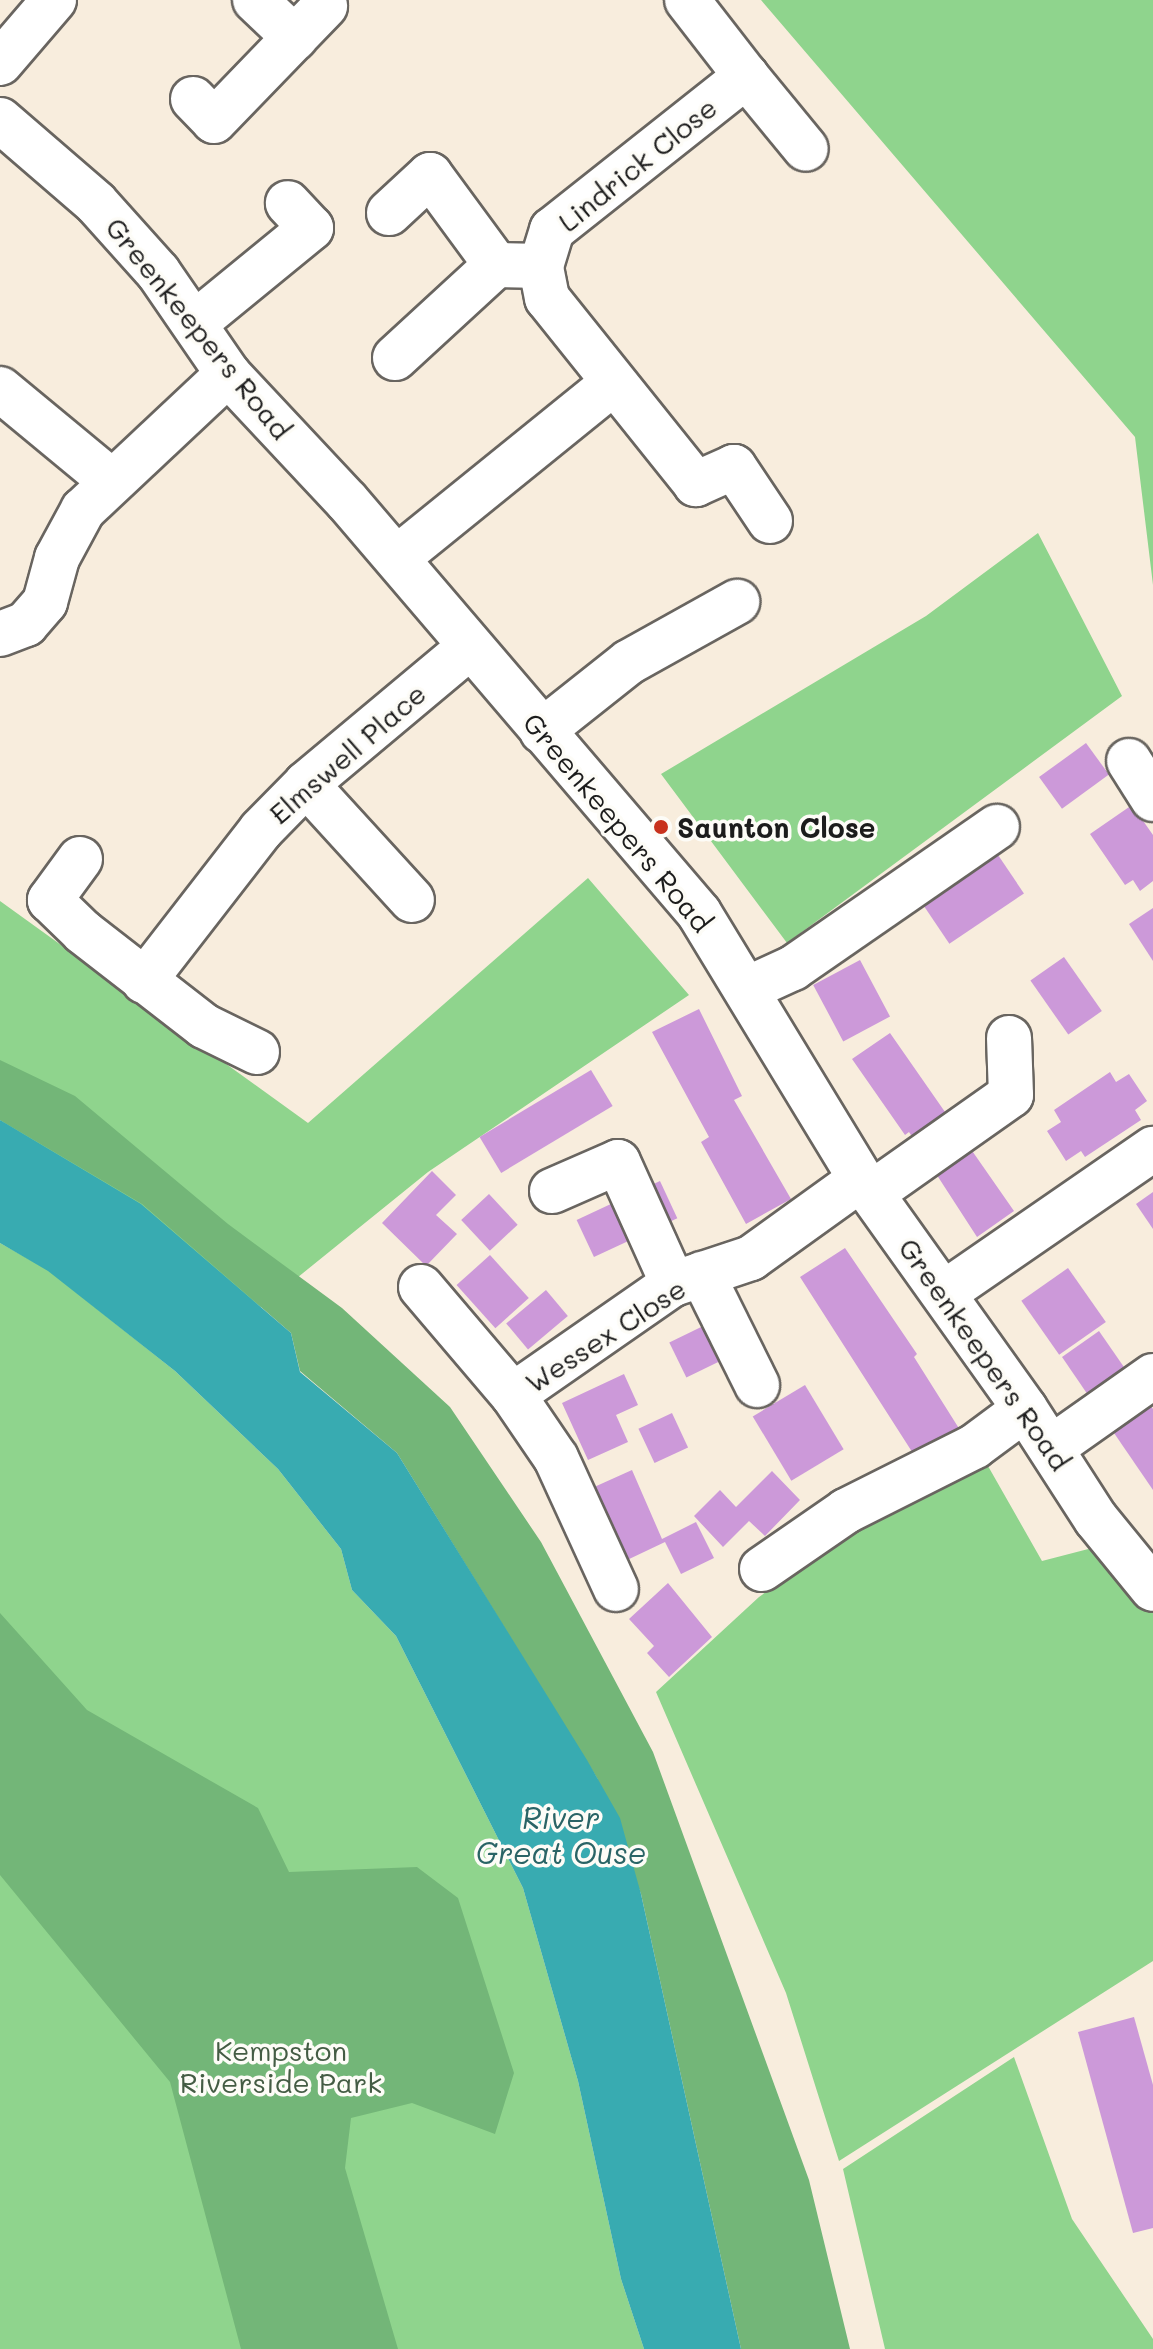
<!DOCTYPE html>
<style>
body{margin:0}
#map{position:relative;width:1153px;height:2349px;overflow:hidden;background:#f8eddd;font-family:Mali,sans-serif}
div>[style]{position:absolute}
.green>*{inset:0;background:#8fd48d}
.forest>*{inset:0;background:#73b678}
.water>*{inset:0;background:#38abb1}
.building>*{inset:0;background:#cc99d9;transform-origin:0 0}
.roads{filter:drop-shadow(2px 0 #696560) drop-shadow(-2px 0 #696560) drop-shadow(0 2px #696560) drop-shadow(0 -2px #696560)}
.minor>*{height:44px;margin:-22px;padding:0 22px;transform-origin:22px;border-radius:22px;background:#fff}
.dots>*{width:22px;height:22px;translate:-50% -50%;box-sizing:border-box;border:4px solid #fdfcf7;border-radius:50%}
span{translate:-50% -50%;white-space:nowrap;text-align:center;line-height:1.15;-webkit-text-stroke:7px #fdfcf7;paint-order:stroke}
.street-label{font-size:28px;color:#1c1c1c}
.poi-label{font-size:28px;color:#1c1c1c;font-weight:700}
.left{translate:0 -50%;text-align:left}
.park-label{font-size:28px;color:#445c44}
.water-label{font-size:30px;color:#2a6466;font-style:italic}
</style>
<div id="map">
<div class="green">
<div style="clip-path:polygon(761px 0,1153px 0,1153px 585px,1135px 437px)"></div>
<div style="clip-path:polygon(1038px 533px,1122px 696px,787px 943px,661px 774px,926px 616px)"></div>
<div style="clip-path:polygon(588px 878px,689px 995px,428px 1172px,261px 1307px,0 1120px,0 901px,308px 1123px)"></div>
<div style="clip-path:polygon(0 1243px,48px 1270px,175px 1371px,278px 1469px,341px 1549px,352px 1590px,396px 1636px,523px 1888px,578px 2081px,621px 2279px,644px 2349px,0 2349px)"></div>
<div style="clip-path:polygon(984px 1459px,1042px 1561px,1096px 1547px,1153px 1607px,1153px 1961px,839px 2161px,786px 1993px,656px 1692px,759px 1597px,848px 1533px)"></div>
<div style="clip-path:polygon(1014px 2057px,1072px 2219px,1153px 2339px,1153px 2349px,885px 2349px,843px 2169px)"></div>
</div>
<div class="forest">
<div style="clip-path:polygon(0 1060px,75px 1096px,228px 1224px,342px 1308px,450px 1407px,541px 1542px,653px 1752px,809px 2180px,850px 2349px,741px 2349px,641px 1894px,597px 1778px,397px 1453px,300px 1371px,291px 1333px,142px 1204px,0 1120px)"></div>
<div style="clip-path:polygon(0 1613px,87px 1710px,258px 1808px,289px 1872px,417px 1867px,458px 1898px,514px 2073px,495px 2134px,412px 2103px,351px 2118px,345px 2168px,398px 2349px,241px 2349px,170px 2082px,0 1875px)"></div>
</div>
<div class="water">
<div style="clip-path:polygon(0 1120px,141px 1204px,291px 1333px,300px 1372px,397px 1453px,587px 1760px,620px 1818px,641px 1894px,741px 2349px,644px 2349px,621px 2279px,578px 2081px,523px 1888px,396px 1636px,352px 1590px,341px 1549px,278px 1469px,175px 1371px,48px 1271px,0 1243px)"></div>
</div>
<div class="building">
<div style="left:1086px;top:743px;width:39px;height:58px;rotate:54deg"></div>
<div style="clip-path:polygon(1132px 805px,1153px 835px,1153px 881px,1140px 891px,1133px 880px,1125px 885px,1090px 834px)"></div>
<div style="left:996px;top:852px;width:50px;height:90px;rotate:56deg"></div>
<div style="clip-path:polygon(1153px 908px,1153px 961px,1129px 924px)"></div>
<div style="left:1064px;top:957px;width:66px;height:41px;rotate:55deg"></div>
<div style="left:860px;top:960px;width:64px;height:53px;rotate:62deg"></div>
<div style="clip-path:polygon(699px 1009px,742px 1096px,734px 1100px,791px 1199px,746px 1224px,701px 1142px,709px 1137px,652px 1032px)"></div>
<div style="clip-path:polygon(890px 1033px,1014px 1211px,977px 1237px,909px 1132px,905px 1135px,852px 1059px)"></div>
<div style="left:591px;top:1070px;width:42px;height:130px;rotate:59deg"></div>
<div style="clip-path:polygon(1110px 1072px,1116px 1082px,1129px 1074px,1147px 1101px,1135px 1110px,1141px 1120px,1085px 1157px,1081px 1151px,1066px 1161px,1047px 1131px,1061px 1122px,1054px 1110px)"></div>
<div style="clip-path:polygon(432px 1171px,456px 1195px,436px 1215px,457px 1234px,426px 1266px,382px 1223px)"></div>
<div style="left:660px;top:1181px;width:41px;height:92px;rotate:65deg"></div>
<div style="clip-path:polygon(1153px 1192px,1153px 1229px,1136px 1204px)"></div>
<div style="left:489px;top:1194px;width:42px;height:38px;rotate:47deg"></div>
<div style="clip-path:polygon(845px 1248px,917px 1354px,914px 1357px,960px 1430px,916px 1458px,800px 1277px)"></div>
<div style="left:490px;top:1255px;width:58px;height:45px;rotate:48deg"></div>
<div style="left:1068px;top:1268px;width:66px;height:57px;rotate:55deg"></div>
<div style="left:546px;top:1290px;width:34px;height:52px;rotate:50deg"></div>
<div style="left:734px;top:1311px;width:39px;height:72px;rotate:64deg"></div>
<div style="clip-path:polygon(1099px 1331px,1153px 1409px,1153px 1490px,1062px 1357px)"></div>
<div style="clip-path:polygon(624px 1374px,638px 1405px,616px 1415px,628px 1442px,588px 1460px,562px 1403px)"></div>
<div style="left:805px;top:1385px;width:75px;height:61px;rotate:59deg"></div>
<div style="left:672px;top:1413px;width:38px;height:37px;rotate:65deg"></div>
<div style="clip-path:polygon(632px 1470px,662px 1539px,696px 1522px,714px 1558px,681px 1574px,665px 1542px,625px 1561px,592px 1488px)"></div>
<div style="clip-path:polygon(772px 1471px,800px 1500px,765px 1536px,749px 1521px,723px 1547px,694px 1516px,720px 1490px,736px 1507px)"></div>
<div style="clip-path:polygon(668px 1583px,712px 1637px,669px 1677px,647px 1653px,654px 1646px,629px 1619px)"></div>
<div style="clip-path:polygon(1134px 2017px,1153px 2085px,1153px 2228px,1133px 2233px,1078px 2032px)"></div>
</div>
<div class="roads">
<div class="minor">
<div style="left:255px;top:0;width:55px;rotate:43.5deg"></div>
<div style="left:687px;top:0;width:96px;rotate:52.2deg"></div>
<div style="left:0;top:63px;width:83px;rotate:-49.4deg"></div>
<div style="left:193px;top:99px;width:30px;rotate:46deg"></div>
<div style="left:214px;top:121px;width:160px;rotate:-46deg"></div>
<div style="left:0;top:120px;width:127px;rotate:40.8deg"></div>
<div style="left:96px;top:203px;width:93px;rotate:48.1deg"></div>
<div style="left:158px;top:272px;width:124px;rotate:55.5deg"></div>
<div style="left:228px;top:374px;width:174px;rotate:46.9deg"></div>
<div style="left:347px;top:501px;width:542px;rotate:49.49deg"></div>
<div style="left:699px;top:913px;width:311px;rotate:58.7deg"></div>
<div style="left:861px;top:1179px;width:282px;rotate:54.5deg"></div>
<div style="left:1025px;top:1409px;width:131px;rotate:57.2deg"></div>
<div style="left:1096px;top:1519px;width:90px;rotate:50.8deg"></div>
<div style="left:389px;top:213px;width:56px;rotate:-42.8deg"></div>
<div style="left:430px;top:175px;width:112px;rotate:53.7deg"></div>
<div style="left:195px;top:323px;width:150px;rotate:-39.3deg"></div>
<div style="left:311px;top:228px;width:34px;rotate:-133deg"></div>
<div style="left:395px;top:358px;width:137px;rotate:-42.6deg"></div>
<div style="left:496px;top:265px;width:45px;rotate:1.3deg"></div>
<div style="left:0;top:389px;width:143px;rotate:39.6deg"></div>
<div style="left:770px;top:521px;width:65px;rotate:-123.7deg"></div>
<div style="left:734px;top:467px;width:42px;rotate:155.9deg"></div>
<div style="left:696px;top:484px;width:238px;rotate:-128.7deg"></div>
<div style="left:547px;top:298px;width:33px;rotate:-101deg"></div>
<div style="left:541px;top:266px;width:38px;rotate:-73deg"></div>
<div style="left:552px;top:230px;width:248px;rotate:-38.4deg"></div>
<div style="left:746px;top:76px;width:94px;rotate:50.6deg"></div>
<div style="left:397px;top:558px;width:277px;rotate:-39deg"></div>
<div style="left:0;top:634px;width:28px;rotate:-21deg"></div>
<div style="left:26px;top:624px;width:29px;rotate:-49deg"></div>
<div style="left:45px;top:602px;width:46px;rotate:-74.7deg"></div>
<div style="left:57px;top:558px;width:55px;rotate:-61.6deg"></div>
<div style="left:83px;top:510px;width:199px;rotate:-43.2deg"></div>
<div style="left:542px;top:731px;width:111px;rotate:-38.4deg"></div>
<div style="left:629px;top:662px;width:124px;rotate:-29.1deg"></div>
<div style="left:1129px;top:761px;width:45px;rotate:57.7deg"></div>
<div style="left:306px;top:784px;width:157px;rotate:47.6deg"></div>
<div style="left:80px;top:859px;width:51px;rotate:126.2deg"></div>
<div style="left:50px;top:900px;width:46px;rotate:44.1deg"></div>
<div style="left:83px;top:932px;width:153px;rotate:37.8deg"></div>
<div style="left:204px;top:1026px;width:59px;rotate:26.1deg"></div>
<div style="left:144px;top:981px;width:191px;rotate:-52.2deg"></div>
<div style="left:261px;top:830px;width:64px;rotate:-45.6deg"></div>
<div style="left:306px;top:784px;width:214px;rotate:-39.9deg"></div>
<div style="left:747px;top:989px;width:51px;rotate:-24.5deg"></div>
<div style="left:793px;top:968px;width:248px;rotate:-34.7deg"></div>
<div style="left:552px;top:1191px;width:72px;rotate:-23.7deg"></div>
<div style="left:618px;top:1162px;width:134px;rotate:65.7deg"></div>
<div style="left:872px;top:1193px;width:170px;rotate:-35.2deg"></div>
<div style="left:1011px;top:1095px;width:57px;rotate:-92deg"></div>
<div style="left:702px;top:1274px;width:124px;rotate:63.6deg"></div>
<div style="left:421px;top:1287px;width:142px;rotate:49.6deg"></div>
<div style="left:513px;top:1395px;width:76px;rotate:55.7deg"></div>
<div style="left:556px;top:1458px;width:144px;rotate:65.4deg"></div>
<div style="left:944px;top:1293px;width:254px;rotate:-34.6deg"></div>
<div style="left:513px;top:1395px;width:195px;rotate:-34.8deg"></div>
<div style="left:673px;top:1284px;width:82px;rotate:-18.4deg"></div>
<div style="left:751px;top:1258px;width:135px;rotate:-35.7deg"></div>
<div style="left:1051px;top:1448px;width:125px;rotate:-35.2deg"></div>
<div style="left:762px;top:1569px;width:102px;rotate:-34.6deg"></div>
<div style="left:846px;top:1511px;width:144px;rotate:-26.7deg"></div>
<div style="left:975px;top:1446px;width:62px;rotate:-36.5deg"></div>
</div>
</div>
<div class="dots">
<div style="left:661px;top:827px;background:#c8321e"></div>
</div>
<div class="street-label">
<span style="left:637px;top:164px;rotate:-39deg">Lindrick Close</span>
<span style="left:199px;top:328px;rotate:51deg">Greenkeepers Road</span>
<span style="left:347px;top:753px;rotate:-41deg">Elmswell Place</span>
<span style="left:618px;top:822px;rotate:50deg">Greenkeepers Road</span>
<span style="left:605px;top:1335px;rotate:-33deg">Wessex Close</span>
<span style="left:985px;top:1354px;rotate:55deg">Greenkeepers Road</span>
</div>
<div class="poi-label">
<span class="left" style="left:677px;top:827px">Saunton Close</span>
</div>
<div class="park-label">
<span style="left:281px;top:2066px">Kempston<br>Riverside Park</span>
</div>
<div class="water-label">
<span style="left:561px;top:1834px">River<br>Great Ouse</span>
</div>
</div>
